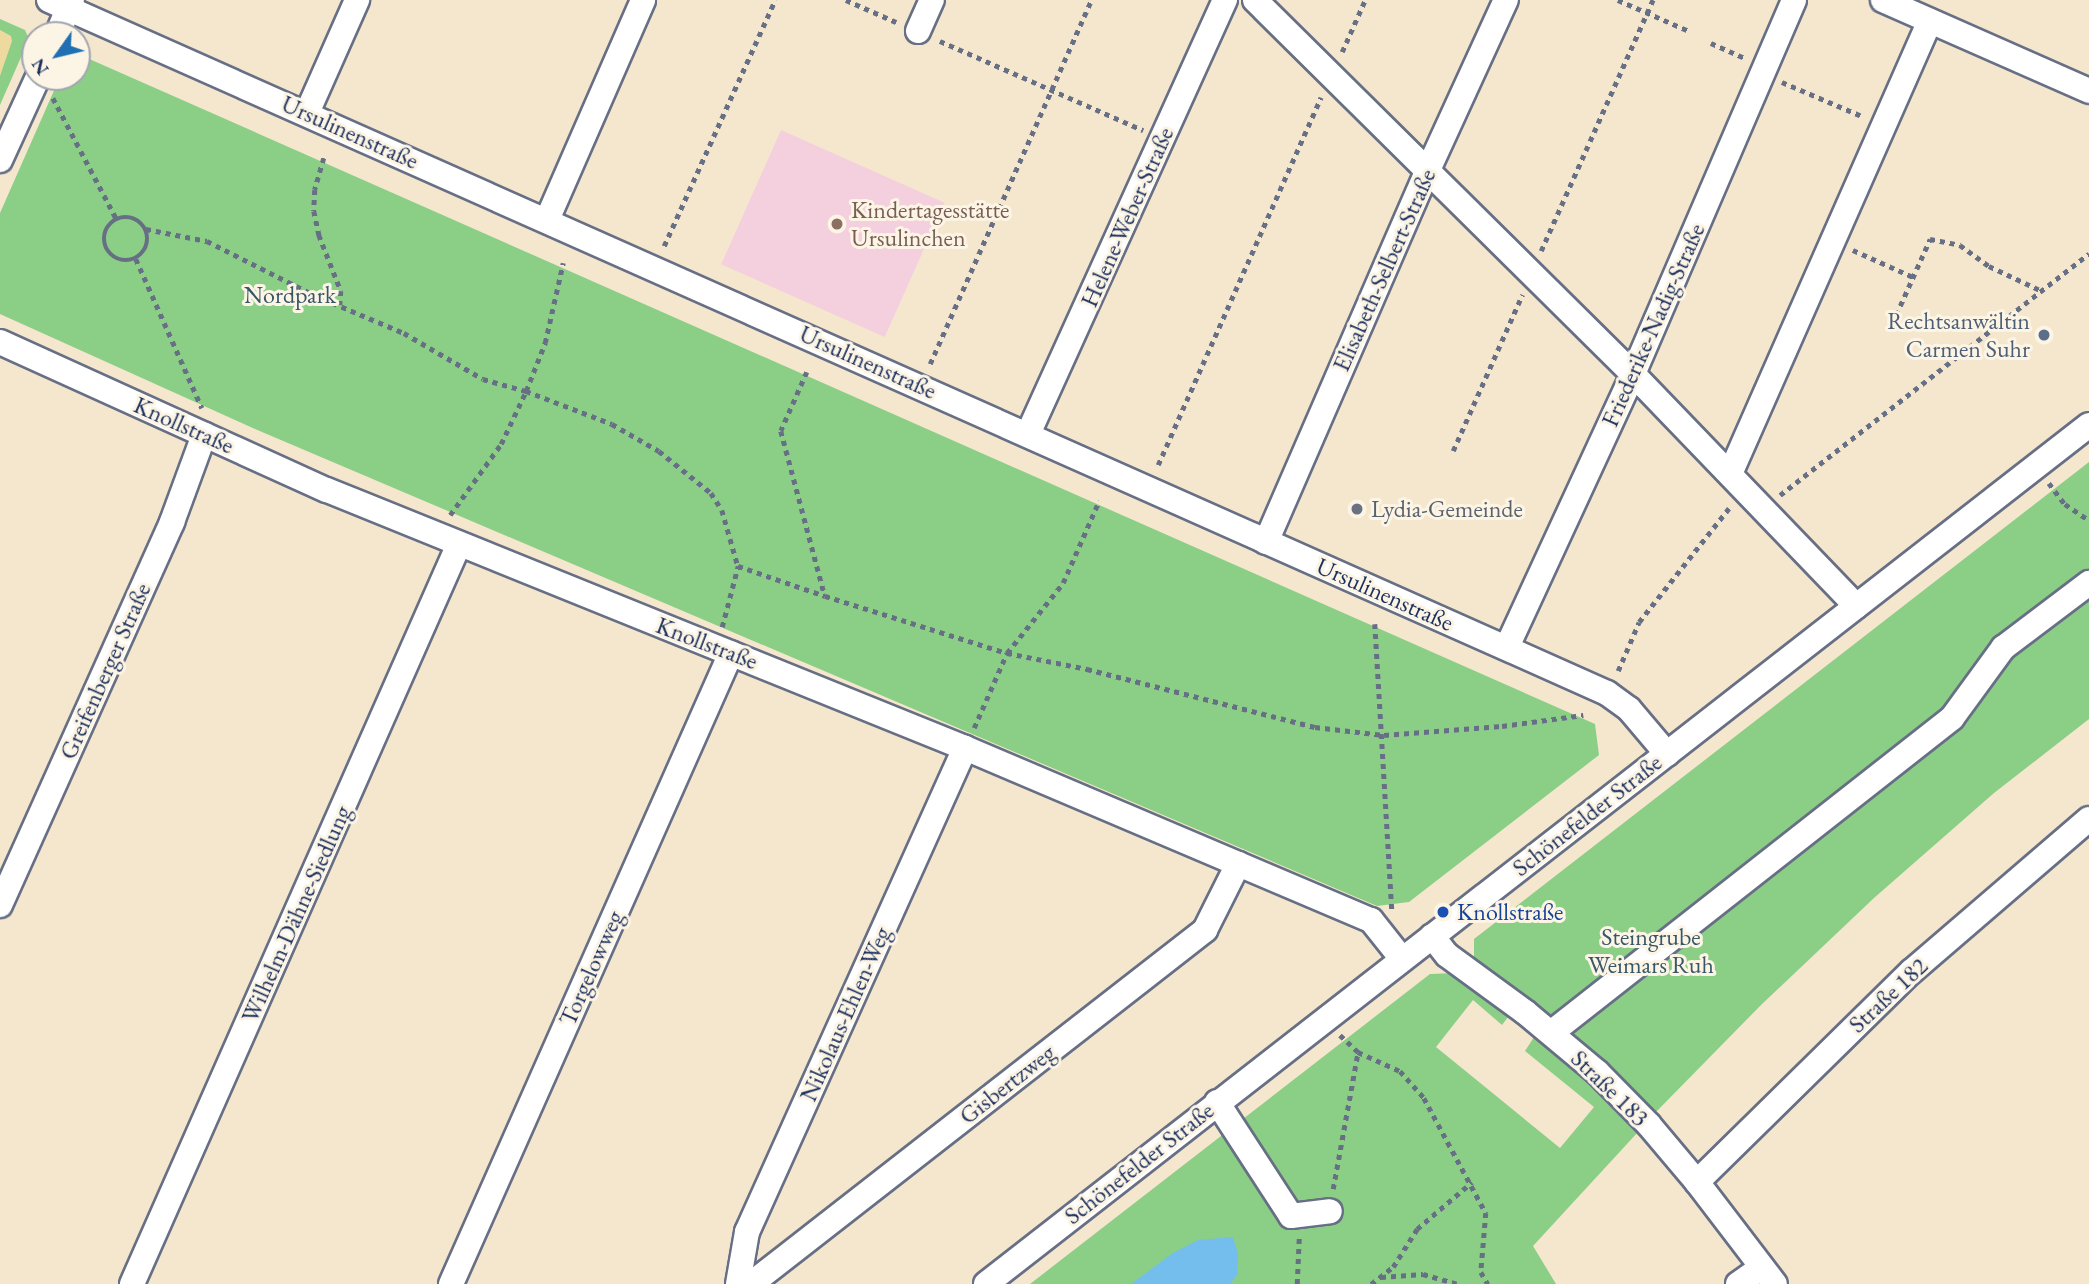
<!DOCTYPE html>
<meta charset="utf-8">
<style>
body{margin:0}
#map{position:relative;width:2089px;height:1284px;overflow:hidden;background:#f5e7cd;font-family:"EB Garamond",serif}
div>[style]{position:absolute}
.built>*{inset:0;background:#f4cfde;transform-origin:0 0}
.green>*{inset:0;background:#8bce86}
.sand>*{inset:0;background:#eeda9e}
.water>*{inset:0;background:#73beec}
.path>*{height:4.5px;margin-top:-2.25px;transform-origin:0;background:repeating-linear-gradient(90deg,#676f85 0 5px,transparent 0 10px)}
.path>.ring{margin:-2.25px;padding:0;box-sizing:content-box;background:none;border:4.5px solid #676f85;border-radius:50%}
.roads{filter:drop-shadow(2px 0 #676f85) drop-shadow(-2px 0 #676f85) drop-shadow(0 2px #676f85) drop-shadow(0 -2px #676f85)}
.minor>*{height:24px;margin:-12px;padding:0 12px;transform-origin:12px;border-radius:12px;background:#fff}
.dots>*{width:19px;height:19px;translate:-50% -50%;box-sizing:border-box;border:4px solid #fcf5e5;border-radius:50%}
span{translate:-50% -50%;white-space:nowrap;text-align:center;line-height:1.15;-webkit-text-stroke:6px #fcf5e5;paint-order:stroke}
.street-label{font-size:24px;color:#1b2f5e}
.education-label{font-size:24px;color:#785e54}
.left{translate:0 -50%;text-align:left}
.park-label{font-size:24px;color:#375768}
.service-label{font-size:24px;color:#4e5e75}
.right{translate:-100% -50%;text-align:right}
.worship-label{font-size:24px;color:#5b616d}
.transit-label{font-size:24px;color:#164399}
.north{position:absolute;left:21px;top:21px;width:70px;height:70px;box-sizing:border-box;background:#fcf5e5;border:2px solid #a2a6af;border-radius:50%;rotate:236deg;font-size:19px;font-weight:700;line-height:28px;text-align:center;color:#1b2f5e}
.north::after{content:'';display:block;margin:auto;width:24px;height:32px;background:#1f6fb2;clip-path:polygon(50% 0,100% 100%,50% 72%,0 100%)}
</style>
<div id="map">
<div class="built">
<div style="left:781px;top:130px;width:179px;height:147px;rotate:24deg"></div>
</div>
<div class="green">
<div style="clip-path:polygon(0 19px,25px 30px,29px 39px,0 105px)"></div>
<div style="clip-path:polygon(78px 54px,1595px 724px,1599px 755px,1409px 902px,1377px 906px,255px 429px,0 314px,0 213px,60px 77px,77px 77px)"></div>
<div style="clip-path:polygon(2089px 462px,2089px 719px,1994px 793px,1874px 898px,1761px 1005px,1654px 1114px,1538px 1006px,1474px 960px,1474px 939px)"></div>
<div style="clip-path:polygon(1456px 973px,1511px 1013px,1502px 1025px,1473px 1000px,1436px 1047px,1560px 1148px,1594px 1107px,1525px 1051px,1536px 1034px,1599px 1088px,1638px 1132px,1533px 1246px,1556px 1284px,1030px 1284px,1430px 974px)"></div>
</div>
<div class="sand">
<div style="clip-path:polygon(0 30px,11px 36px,12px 41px,0 76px)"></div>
</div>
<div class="water">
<div style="clip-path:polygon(1233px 1237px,1238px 1254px,1237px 1275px,1230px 1284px,1131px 1284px,1173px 1253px,1198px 1240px)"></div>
</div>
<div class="path">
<div style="left:846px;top:0;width:55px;rotate:23.7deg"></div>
<div style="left:1618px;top:0;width:77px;rotate:23.6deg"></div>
<div style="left:940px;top:41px;width:222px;rotate:23.7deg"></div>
<div style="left:1711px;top:43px;width:37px;rotate:24deg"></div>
<div style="left:1342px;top:52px;width:57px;rotate:-66.1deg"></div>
<div style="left:1782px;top:82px;width:89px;rotate:23.1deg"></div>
<div style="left:53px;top:98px;width:136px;rotate:62.3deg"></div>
<div style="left:324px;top:158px;width:33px;rotate:106deg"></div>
<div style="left:315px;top:190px;width:21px;rotate:93deg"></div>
<div style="left:314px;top:211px;width:25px;rotate:78deg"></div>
<div style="left:319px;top:235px;width:60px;rotate:68.6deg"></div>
<div style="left:341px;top:291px;width:14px;rotate:94deg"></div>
<div class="ring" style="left:104px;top:217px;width:39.5px;height:39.5px"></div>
<div style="left:146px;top:229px;width:62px;rotate:11.1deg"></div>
<div style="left:207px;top:241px;width:120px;rotate:26.8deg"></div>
<div style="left:314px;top:295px;width:98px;rotate:22.9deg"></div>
<div style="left:404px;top:333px;width:91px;rotate:30.2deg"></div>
<div style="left:483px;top:379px;width:45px;rotate:15.6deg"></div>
<div style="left:526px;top:391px;width:92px;rotate:21deg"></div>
<div style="left:612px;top:424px;width:54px;rotate:29.9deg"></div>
<div style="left:659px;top:451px;width:67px;rotate:38.9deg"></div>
<div style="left:711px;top:493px;width:20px;rotate:57deg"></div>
<div style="left:722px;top:510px;width:58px;rotate:74.1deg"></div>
<div style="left:738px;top:566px;width:92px;rotate:19deg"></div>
<div style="left:825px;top:596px;width:191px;rotate:17.4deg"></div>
<div style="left:1007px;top:653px;width:82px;rotate:11.3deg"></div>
<div style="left:1087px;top:669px;width:235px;rotate:14.3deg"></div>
<div style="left:1315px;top:727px;width:69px;rotate:6.6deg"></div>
<div style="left:1384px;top:735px;width:118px;rotate:-4.4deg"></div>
<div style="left:1502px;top:726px;width:82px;rotate:-7.7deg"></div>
<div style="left:664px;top:246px;width:270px;rotate:-65.7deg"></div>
<div style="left:1853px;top:250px;width:66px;rotate:24.2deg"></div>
<div style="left:1541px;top:251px;width:275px;rotate:-66deg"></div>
<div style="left:136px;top:259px;width:163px;rotate:66.1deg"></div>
<div style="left:1892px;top:324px;width:93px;rotate:-65.9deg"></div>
<div style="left:1930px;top:239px;width:31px;rotate:11deg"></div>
<div style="left:1960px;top:245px;width:36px;rotate:36deg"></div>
<div style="left:1989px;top:266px;width:59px;rotate:25.3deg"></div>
<div style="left:930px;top:364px;width:398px;rotate:-66.1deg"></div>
<div style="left:807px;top:372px;width:64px;rotate:113.8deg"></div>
<div style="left:781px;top:431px;width:171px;rotate:75.1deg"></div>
<div style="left:1453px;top:451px;width:171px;rotate:-66.1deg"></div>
<div style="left:1158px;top:465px;width:402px;rotate:-66.1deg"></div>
<div style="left:2049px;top:483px;width:26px;rotate:53deg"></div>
<div style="left:2065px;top:504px;width:29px;rotate:34deg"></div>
<div style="left:1780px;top:495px;width:392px;rotate:-38deg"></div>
<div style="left:450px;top:515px;width:87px;rotate:-54.3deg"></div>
<div style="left:501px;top:444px;width:59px;rotate:-64.7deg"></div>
<div style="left:526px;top:391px;width:52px;rotate:-68.4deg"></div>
<div style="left:545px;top:343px;width:82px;rotate:-77.3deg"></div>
<div style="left:1375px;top:624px;width:286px;rotate:86.6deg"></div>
<div style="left:722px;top:627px;width:63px;rotate:-75.3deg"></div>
<div style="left:1618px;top:671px;width:53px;rotate:-66.8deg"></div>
<div style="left:1639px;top:622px;width:145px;rotate:-51.7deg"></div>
<div style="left:974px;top:728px;width:82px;rotate:-66.3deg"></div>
<div style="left:1007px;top:653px;width:90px;rotate:-51.3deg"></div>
<div style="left:1063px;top:583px;width:90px;rotate:-66.3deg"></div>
<div style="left:1340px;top:1035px;width:25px;rotate:43deg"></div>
<div style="left:1358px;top:1052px;width:46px;rotate:24.3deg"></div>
<div style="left:1400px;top:1071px;width:36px;rotate:48deg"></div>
<div style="left:1424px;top:1098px;width:131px;rotate:61.7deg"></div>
<div style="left:1486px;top:1213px;width:59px;rotate:94.8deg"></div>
<div style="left:1481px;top:1272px;width:14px;rotate:60deg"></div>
<div style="left:1333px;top:1189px;width:139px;rotate:-79.7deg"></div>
<div style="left:1381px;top:1277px;width:42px;rotate:-4.1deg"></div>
<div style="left:1423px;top:1274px;width:35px;rotate:16deg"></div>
<div style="left:1297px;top:1284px;width:46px;rotate:-87.5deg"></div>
<div style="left:1371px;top:1284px;width:28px;rotate:-38deg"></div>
<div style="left:1393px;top:1267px;width:45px;rotate:-57.7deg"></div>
<div style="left:1417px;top:1229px;width:72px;rotate:-40.5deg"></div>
</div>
<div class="roads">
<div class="minor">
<div style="left:49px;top:0;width:1705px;rotate:23.98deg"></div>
<div style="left:1607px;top:693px;width:27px;rotate:36deg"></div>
<div style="left:1629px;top:709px;width:59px;rotate:49.8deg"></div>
<div style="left:1255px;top:0;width:532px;rotate:44.7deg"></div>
<div style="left:1633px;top:374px;width:322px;rotate:46.1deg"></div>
<div style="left:1883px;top:0;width:225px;rotate:23.8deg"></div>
<div style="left:918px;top:31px;width:34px;rotate:-66deg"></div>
<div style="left:57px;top:35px;width:38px;rotate:-67deg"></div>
<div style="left:307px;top:113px;width:124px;rotate:-66.1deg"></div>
<div style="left:0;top:160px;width:91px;rotate:-65.4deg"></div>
<div style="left:547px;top:220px;width:240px;rotate:-66.4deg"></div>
<div style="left:0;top:342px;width:359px;rotate:24.4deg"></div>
<div style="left:327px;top:490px;width:688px;rotate:22.02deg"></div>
<div style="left:965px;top:748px;width:441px;rotate:23deg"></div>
<div style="left:1371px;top:920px;width:50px;rotate:51.5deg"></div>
<div style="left:1028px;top:434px;width:477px;rotate:-65.6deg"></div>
<div style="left:1730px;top:474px;width:495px;rotate:-66.2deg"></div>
<div style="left:1266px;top:542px;width:406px;rotate:-66.5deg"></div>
<div style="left:1428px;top:170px;width:187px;rotate:-65.4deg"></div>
<div style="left:1507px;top:647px;width:301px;rotate:-65.2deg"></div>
<div style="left:1633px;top:374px;width:407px;rotate:-66.7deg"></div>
<div style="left:0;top:905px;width:420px;rotate:-65.8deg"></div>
<div style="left:172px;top:522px;width:93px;rotate:-69.8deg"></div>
<div style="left:1432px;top:936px;width:24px;rotate:52deg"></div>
<div style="left:1447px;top:955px;width:97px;rotate:36.2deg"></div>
<div style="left:1525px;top:1012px;width:94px;rotate:39.8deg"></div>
<div style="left:1597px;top:1072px;width:74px;rotate:45.5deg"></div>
<div style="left:1649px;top:1125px;width:75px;rotate:49.9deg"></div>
<div style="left:1697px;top:1182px;width:128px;rotate:52.6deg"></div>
<div style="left:1551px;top:1033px;width:510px;rotate:-38.15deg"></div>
<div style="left:1952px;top:718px;width:87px;rotate:-53.9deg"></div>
<div style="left:2003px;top:648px;width:108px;rotate:-37.1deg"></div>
<div style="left:1217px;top:1102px;width:136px;rotate:57deg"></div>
<div style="left:1291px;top:1216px;width:39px;rotate:-7deg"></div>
<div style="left:1697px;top:1182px;width:301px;rotate:-44.5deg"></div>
<div style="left:1912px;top:971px;width:233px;rotate:-40.7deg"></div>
<div style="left:132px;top:1284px;width:809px;rotate:-66.16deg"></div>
<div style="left:451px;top:1284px;width:690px;rotate:-66.07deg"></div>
<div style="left:738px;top:1284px;width:53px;rotate:-80.2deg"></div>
<div style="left:747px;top:1232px;width:531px;rotate:-65.75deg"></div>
<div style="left:751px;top:1284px;width:576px;rotate:-37.94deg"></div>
<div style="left:1205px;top:930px;width:74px;rotate:-63.4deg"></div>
<div style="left:986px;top:1284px;width:1398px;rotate:-37.91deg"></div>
<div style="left:1738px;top:1284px;width:29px;rotate:-35deg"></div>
</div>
</div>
<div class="dots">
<div style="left:837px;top:224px;background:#8d6e63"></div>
<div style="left:2044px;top:335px;background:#5c6f8a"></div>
<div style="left:1357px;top:509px;background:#6b7280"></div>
<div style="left:1443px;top:912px;background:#1a4fb4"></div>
</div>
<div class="street-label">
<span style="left:350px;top:132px;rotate:24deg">Ursulinenstraße</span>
<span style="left:1127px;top:217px;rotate:-66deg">Helene-Weber-Straße</span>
<span style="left:1384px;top:270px;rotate:-66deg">Elisabeth-Selbert-Straße</span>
<span style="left:1653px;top:325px;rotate:-66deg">Friederike-Nadig-Straße</span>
<span style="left:868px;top:362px;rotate:24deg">Ursulinenstraße</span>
<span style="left:184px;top:425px;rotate:24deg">Knollstraße</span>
<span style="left:1385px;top:594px;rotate:24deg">Ursulinenstraße</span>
<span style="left:707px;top:643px;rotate:21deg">Knollstraße</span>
<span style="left:105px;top:671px;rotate:-66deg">Greifenberger Straße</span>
<span style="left:1587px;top:815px;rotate:-38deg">Schönefelder Straße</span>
<span style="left:296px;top:914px;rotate:-66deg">Wilhelm-Dähne-Siedlung</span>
<span style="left:591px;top:968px;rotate:-66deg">Torgelowweg</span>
<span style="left:1888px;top:995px;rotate:-43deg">Straße 182</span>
<span style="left:845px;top:1014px;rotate:-66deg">Nikolaus-Ehlen-Weg</span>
<span style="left:1007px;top:1084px;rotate:-38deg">Gisbertzweg</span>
<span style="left:1610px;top:1088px;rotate:44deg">Straße 183</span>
<span style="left:1139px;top:1163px;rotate:-38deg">Schönefelder Straße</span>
</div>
<div class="education-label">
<span class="left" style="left:851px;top:224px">Kindertagesstätte<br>Ursulinchen</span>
</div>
<div class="park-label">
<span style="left:290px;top:295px">Nordpark</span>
<span style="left:1651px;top:951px">Steingrube<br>Weimars Ruh</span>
</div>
<div class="service-label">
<span class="right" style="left:2030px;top:335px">Rechtsanwältin<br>Carmen Suhr</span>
</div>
<div class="worship-label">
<span class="left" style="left:1371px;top:509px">Lydia-Gemeinde</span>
</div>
<div class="transit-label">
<span class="left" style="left:1457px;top:912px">Knollstraße</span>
</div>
<div class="north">N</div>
</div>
